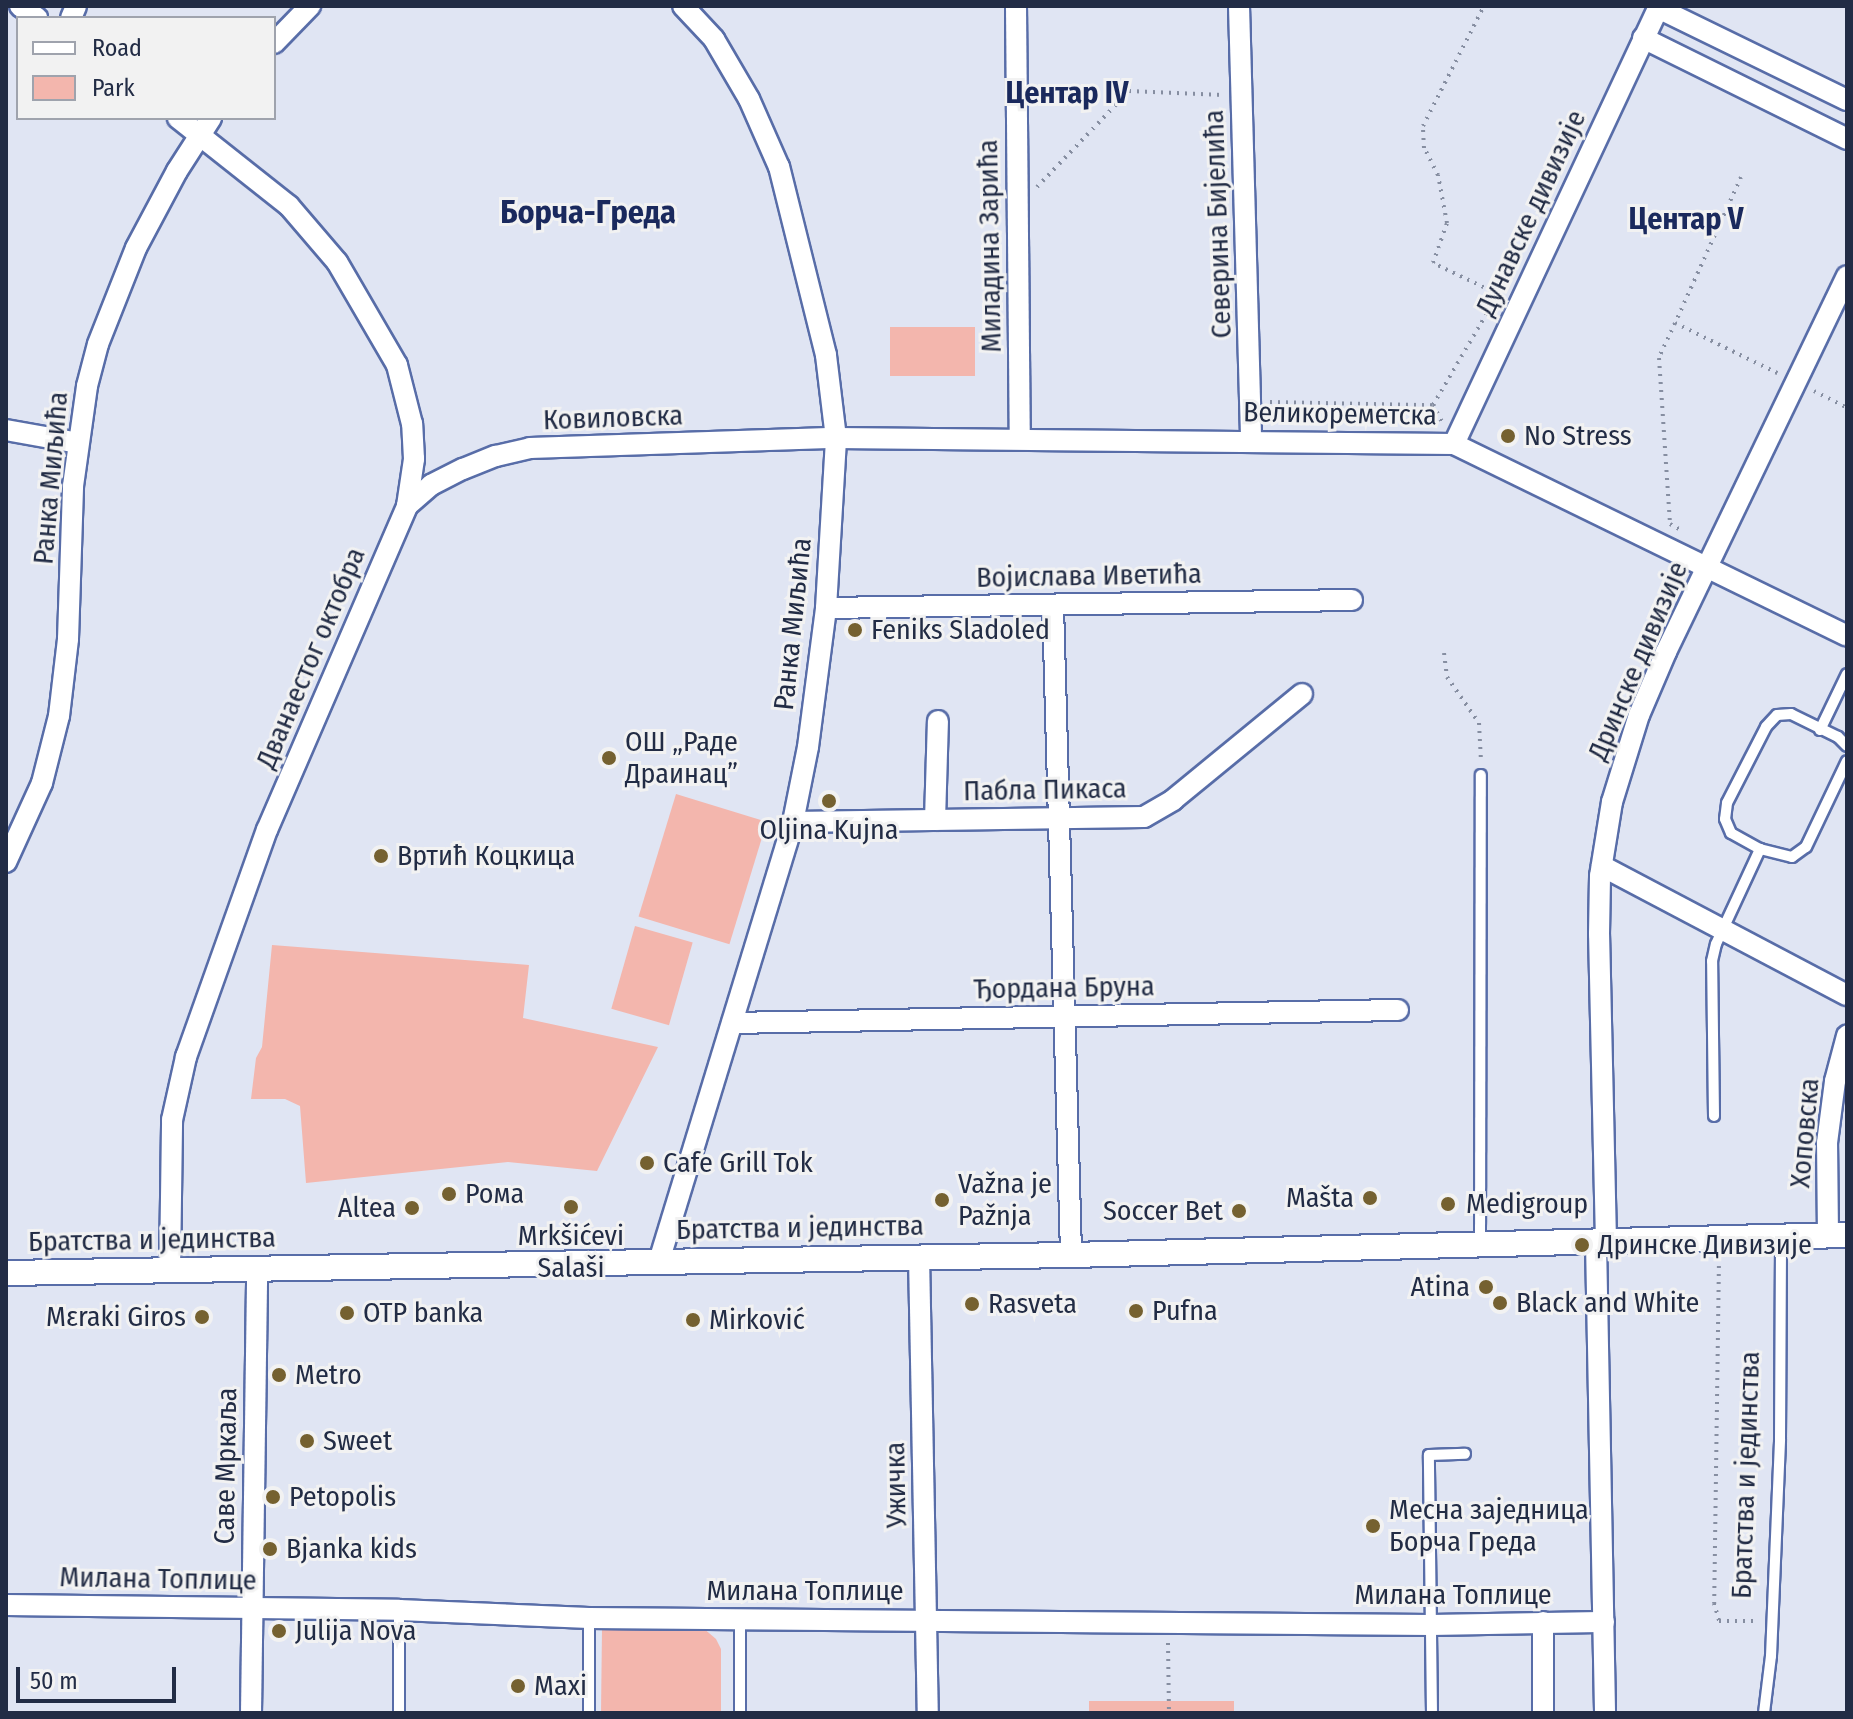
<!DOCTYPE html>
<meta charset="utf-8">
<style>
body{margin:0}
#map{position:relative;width:1853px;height:1719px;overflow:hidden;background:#e0e5f3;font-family:"Fira Sans Condensed",sans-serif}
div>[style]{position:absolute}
.green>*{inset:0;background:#f3b6ad;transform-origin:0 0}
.path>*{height:4px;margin-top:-2px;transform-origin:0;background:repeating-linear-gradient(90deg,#868ea1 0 2px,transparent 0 8px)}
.roads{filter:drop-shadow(2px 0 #586da8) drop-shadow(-2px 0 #586da8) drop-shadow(0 2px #586da8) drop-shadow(0 -2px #586da8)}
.service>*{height:10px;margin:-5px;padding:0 5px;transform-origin:5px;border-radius:5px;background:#fff}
.minor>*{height:20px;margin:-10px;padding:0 10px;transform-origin:10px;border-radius:10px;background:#fff}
.tertiary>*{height:24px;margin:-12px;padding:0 12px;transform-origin:12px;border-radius:12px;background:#fff}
.dots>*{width:22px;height:22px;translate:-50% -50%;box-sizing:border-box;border:4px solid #f2f2f2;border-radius:50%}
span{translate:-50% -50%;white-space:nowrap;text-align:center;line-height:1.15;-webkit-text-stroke:6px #f2f2f2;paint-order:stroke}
.street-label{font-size:28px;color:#222c45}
.poi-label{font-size:28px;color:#222c45}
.left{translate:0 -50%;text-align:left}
.right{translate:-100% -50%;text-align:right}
.neighbourhood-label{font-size:30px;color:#1a295d;font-weight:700}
.quarter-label{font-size:32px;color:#1a295d;font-weight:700}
.frame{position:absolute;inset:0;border:8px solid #222c45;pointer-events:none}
.legend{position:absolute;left:16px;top:16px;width:260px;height:104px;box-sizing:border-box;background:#f2f2f2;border:2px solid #9fa3ad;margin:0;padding:10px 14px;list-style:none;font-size:24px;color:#222c45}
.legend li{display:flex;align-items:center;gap:16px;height:40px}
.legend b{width:40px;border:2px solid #9fa3ad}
.scale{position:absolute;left:16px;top:1667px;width:160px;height:36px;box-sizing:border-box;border:4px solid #222c45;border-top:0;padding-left:10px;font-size:24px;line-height:28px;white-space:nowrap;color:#222c45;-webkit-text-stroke:6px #f2f2f2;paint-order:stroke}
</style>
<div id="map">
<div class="green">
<div style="left:890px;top:327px;width:85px;height:49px"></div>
<div style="left:676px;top:794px;width:95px;height:128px;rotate:17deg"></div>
<div style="left:635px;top:926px;width:60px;height:86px;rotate:16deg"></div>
<div style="clip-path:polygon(272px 945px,529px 965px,523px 1018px,658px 1047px,597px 1171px,508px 1162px,306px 1183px,300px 1106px,285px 1099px,251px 1099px,256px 1058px,262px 1047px)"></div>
<div style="clip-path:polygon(702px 1627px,716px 1639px,721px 1649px,721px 1713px,601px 1713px,602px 1628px)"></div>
<div style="left:1089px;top:1701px;width:145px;height:12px"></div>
</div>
<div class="path">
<div style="left:1741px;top:177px;width:160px;rotate:114.3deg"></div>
<div style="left:1675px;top:323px;width:114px;rotate:26.1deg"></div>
<div style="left:1037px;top:187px;width:133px;rotate:-46.2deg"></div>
<div style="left:1129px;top:91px;width:94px;rotate:2.4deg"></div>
<div style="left:1675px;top:323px;width:38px;rotate:115deg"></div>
<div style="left:1659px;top:358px;width:166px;rotate:86.2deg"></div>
<div style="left:1670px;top:524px;width:13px;rotate:29deg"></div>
<div style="left:1814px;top:391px;width:37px;rotate:27deg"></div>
<div style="left:1270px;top:402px;width:163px;rotate:1.1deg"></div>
<div style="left:1433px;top:405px;width:129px;rotate:-59.6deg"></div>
<div style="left:1498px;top:294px;width:72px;rotate:-154.5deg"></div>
<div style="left:1433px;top:263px;width:42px;rotate:-70.7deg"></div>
<div style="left:1447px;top:223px;width:49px;rotate:-100.6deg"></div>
<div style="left:1438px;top:175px;width:30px;rotate:-117deg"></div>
<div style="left:1424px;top:148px;width:22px;rotate:-93deg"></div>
<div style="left:1423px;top:126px;width:135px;rotate:-63.1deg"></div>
<div style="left:1433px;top:405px;width:21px;rotate:62deg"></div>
<div style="left:1444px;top:653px;width:24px;rotate:83deg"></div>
<div style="left:1447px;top:677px;width:56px;rotate:55.2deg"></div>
<div style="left:1479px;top:723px;width:36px;rotate:87deg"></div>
<div style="left:1719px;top:1258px;width:345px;rotate:90.8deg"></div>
<div style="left:1714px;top:1603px;width:19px;rotate:74deg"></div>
<div style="left:1719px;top:1621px;width:40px"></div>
<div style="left:1168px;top:1643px;width:70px;rotate:89.2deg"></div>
</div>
<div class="roads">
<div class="service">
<div style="left:1820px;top:730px;width:62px;rotate:-64.3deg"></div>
<div style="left:1847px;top:746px;width:13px;rotate:-135deg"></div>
<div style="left:1838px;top:737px;width:52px;rotate:-153.9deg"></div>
<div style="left:1791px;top:714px;width:14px;rotate:176deg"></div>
<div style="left:1777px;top:715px;width:16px;rotate:133deg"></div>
<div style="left:1766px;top:727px;width:85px;rotate:117.2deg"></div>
<div style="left:1727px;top:803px;width:16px;rotate:97deg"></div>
<div style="left:1725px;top:819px;width:15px;rotate:67deg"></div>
<div style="left:1731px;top:833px;width:33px;rotate:29deg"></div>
<div style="left:1760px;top:849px;width:33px;rotate:14deg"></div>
<div style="left:1792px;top:857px;width:17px;rotate:-36deg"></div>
<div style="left:1806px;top:847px;width:95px;rotate:-64.5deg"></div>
<div style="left:1714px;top:1116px;width:155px;rotate:-90.7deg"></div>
<div style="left:1712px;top:961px;width:17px;rotate:-77deg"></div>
<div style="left:1716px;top:944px;width:105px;rotate:-65.1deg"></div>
<div style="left:1480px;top:1245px;width:470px;rotate:-89.9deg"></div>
<div style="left:399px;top:1610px;width:103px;rotate:90deg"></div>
<div style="left:740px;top:1620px;width:93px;rotate:90deg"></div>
<div style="left:589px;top:1713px;width:95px;rotate:-90deg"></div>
<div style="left:1432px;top:1713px;width:258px;rotate:-90.7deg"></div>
<div style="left:1429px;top:1455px;width:36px;rotate:-2deg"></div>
<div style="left:1764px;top:1713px;width:57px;rotate:-83deg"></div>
<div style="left:1771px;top:1656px;width:217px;rotate:-87.6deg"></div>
<div style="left:1780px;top:1439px;width:202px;rotate:-89.7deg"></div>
</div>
<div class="minor">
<div style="left:20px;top:6px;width:21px;rotate:35deg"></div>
<div style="left:1016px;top:6px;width:432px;rotate:89.5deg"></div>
<div style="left:1239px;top:6px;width:434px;rotate:88.4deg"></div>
<div style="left:1658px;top:8px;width:210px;rotate:26deg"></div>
<div style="left:71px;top:18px;width:13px;rotate:-67deg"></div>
<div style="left:1643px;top:38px;width:228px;rotate:26.3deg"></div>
<div style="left:274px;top:43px;width:52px;rotate:-45.8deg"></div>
<div style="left:6px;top:430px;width:73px;rotate:10.2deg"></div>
<div style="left:1454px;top:444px;width:484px;rotate:-64.9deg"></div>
<div style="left:407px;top:506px;width:32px;rotate:-41deg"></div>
<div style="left:431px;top:485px;width:36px;rotate:-27deg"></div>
<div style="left:463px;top:469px;width:35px;rotate:-22deg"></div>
<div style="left:496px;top:456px;width:35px;rotate:-13deg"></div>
<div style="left:530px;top:448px;width:306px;rotate:-1.9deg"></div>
<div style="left:836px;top:438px;width:618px;rotate:0.56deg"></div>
<div style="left:1454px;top:444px;width:437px;rotate:26deg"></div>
<div style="left:1053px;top:605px;width:650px;rotate:88.41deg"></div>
<div style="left:826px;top:608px;width:526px;rotate:-0.87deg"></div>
<div style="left:935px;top:820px;width:99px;rotate:-88.3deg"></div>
<div style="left:793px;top:822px;width:351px;rotate:-0.8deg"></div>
<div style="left:1144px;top:817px;width:34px;rotate:-30deg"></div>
<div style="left:1173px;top:800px;width:167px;rotate:-39.4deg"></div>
<div style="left:6px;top:862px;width:87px;rotate:-65.5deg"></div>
<div style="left:42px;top:783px;width:69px;rotate:-75.8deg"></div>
<div style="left:59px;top:716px;width:78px;rotate:-83.3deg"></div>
<div style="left:68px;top:639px;width:153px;rotate:-88.1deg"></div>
<div style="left:73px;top:486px;width:101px;rotate:-82deg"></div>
<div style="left:87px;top:386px;width:43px;rotate:-75.3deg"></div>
<div style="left:98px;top:344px;width:103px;rotate:-68.4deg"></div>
<div style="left:136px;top:248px;width:87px;rotate:-62deg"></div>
<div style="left:177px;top:171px;width:63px;rotate:-57.3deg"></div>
<div style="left:1602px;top:866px;width:277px;rotate:27.8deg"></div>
<div style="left:732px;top:1023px;width:666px;rotate:-1.12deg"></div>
<div style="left:1828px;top:1235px;width:92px;rotate:-90.6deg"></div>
<div style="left:1827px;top:1143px;width:63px;rotate:-82.6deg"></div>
<div style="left:1835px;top:1081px;width:47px;rotate:-75.1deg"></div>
<div style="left:1606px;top:1241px;width:307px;rotate:-91.3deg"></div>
<div style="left:1599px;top:934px;width:58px;rotate:-89deg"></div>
<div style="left:1600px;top:876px;width:75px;rotate:-80.8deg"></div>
<div style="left:1612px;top:802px;width:91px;rotate:-72.8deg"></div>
<div style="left:1639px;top:715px;width:69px;rotate:-66.8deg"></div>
<div style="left:1666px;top:652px;width:417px;rotate:-64.3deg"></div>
<div style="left:1596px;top:1242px;width:471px;rotate:88.9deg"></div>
<div style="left:919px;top:1256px;width:457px;rotate:88.9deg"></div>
<div style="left:659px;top:1261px;width:459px;rotate:-73deg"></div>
<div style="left:793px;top:822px;width:76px;rotate:-78.7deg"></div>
<div style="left:808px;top:747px;width:140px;rotate:-82.6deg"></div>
<div style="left:826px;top:608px;width:170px;rotate:-86.6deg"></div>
<div style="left:836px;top:438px;width:84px;rotate:-96.9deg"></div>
<div style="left:826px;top:355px;width:194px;rotate:-104deg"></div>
<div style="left:779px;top:167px;width:74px;rotate:-113.8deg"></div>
<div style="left:749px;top:99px;width:69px;rotate:-120.3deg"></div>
<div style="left:714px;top:39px;width:45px;rotate:-133.2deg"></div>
<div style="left:170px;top:1269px;width:149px;rotate:-89.2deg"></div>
<div style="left:172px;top:1120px;width:65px;rotate:-77.5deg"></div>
<div style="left:186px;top:1057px;width:241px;rotate:-70.4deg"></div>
<div style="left:267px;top:830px;width:353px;rotate:-66.6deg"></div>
<div style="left:407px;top:506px;width:48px;rotate:-81.5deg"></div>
<div style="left:414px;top:459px;width:35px;rotate:-93deg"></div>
<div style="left:412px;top:424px;width:61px;rotate:-104.3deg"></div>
<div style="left:397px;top:365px;width:119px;rotate:-120.2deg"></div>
<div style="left:337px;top:262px;width:74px;rotate:-130.6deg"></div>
<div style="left:289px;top:206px;width:142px;rotate:-141.6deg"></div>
<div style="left:6px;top:1605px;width:393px;rotate:0.7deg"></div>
<div style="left:399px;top:1610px;width:190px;rotate:2.4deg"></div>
<div style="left:589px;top:1618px;width:842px;rotate:0.48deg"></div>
<div style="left:1431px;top:1625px;width:173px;rotate:-1deg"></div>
<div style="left:251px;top:1713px;width:445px;rotate:-89.2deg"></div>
<div style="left:1543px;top:1713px;width:91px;rotate:-90deg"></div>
</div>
<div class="tertiary">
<div style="left:6px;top:1273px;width:1065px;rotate:-0.97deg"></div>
<div style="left:1071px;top:1255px;width:776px;rotate:-1.48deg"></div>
</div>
</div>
<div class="dots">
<div style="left:1508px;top:436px;background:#756130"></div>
<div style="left:855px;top:630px;background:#756130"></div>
<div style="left:609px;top:758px;background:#756130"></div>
<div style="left:829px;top:801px;background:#756130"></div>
<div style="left:381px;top:856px;background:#756130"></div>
<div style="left:647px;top:1163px;background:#756130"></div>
<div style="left:449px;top:1194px;background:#756130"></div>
<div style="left:1370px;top:1198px;background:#756130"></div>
<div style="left:942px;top:1200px;background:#756130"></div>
<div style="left:1448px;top:1204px;background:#756130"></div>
<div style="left:571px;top:1207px;background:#756130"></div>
<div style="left:412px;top:1208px;background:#756130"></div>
<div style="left:1239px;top:1211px;background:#756130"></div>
<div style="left:1582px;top:1245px;background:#756130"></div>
<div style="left:1486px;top:1287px;background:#756130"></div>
<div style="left:1500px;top:1303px;background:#756130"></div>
<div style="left:972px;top:1304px;background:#756130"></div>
<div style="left:1136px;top:1311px;background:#756130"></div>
<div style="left:347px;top:1313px;background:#756130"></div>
<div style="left:202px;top:1317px;background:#756130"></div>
<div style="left:693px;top:1320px;background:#756130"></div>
<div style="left:279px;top:1375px;background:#756130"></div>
<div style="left:307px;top:1441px;background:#756130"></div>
<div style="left:273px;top:1497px;background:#756130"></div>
<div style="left:1373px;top:1526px;background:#756130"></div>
<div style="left:270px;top:1549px;background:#756130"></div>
<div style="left:279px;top:1631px;background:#756130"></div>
<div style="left:518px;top:1686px;background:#756130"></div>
</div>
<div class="street-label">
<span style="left:1531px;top:213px;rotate:-65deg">Дунавске дивизије</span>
<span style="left:1218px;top:224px;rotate:-92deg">Северина Бијелића</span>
<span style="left:990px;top:246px;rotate:-91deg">Миладина Зарића</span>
<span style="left:1340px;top:414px;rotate:1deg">Великореметска</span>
<span style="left:613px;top:418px;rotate:-2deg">Ковиловска</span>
<span style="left:51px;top:478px;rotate:-85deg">Ранка Миљића</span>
<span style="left:1089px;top:576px;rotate:-1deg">Војислава Иветића</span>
<span style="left:793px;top:624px;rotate:-84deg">Ранка Миљића</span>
<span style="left:311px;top:658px;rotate:-67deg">Дванаестог октобра</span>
<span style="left:1638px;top:661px;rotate:-67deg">Дринске дивизије</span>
<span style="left:1045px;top:790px;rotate:-1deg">Пабла Пикаса</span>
<span style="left:1064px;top:988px;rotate:-1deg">Ђордана Бруна</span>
<span style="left:1805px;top:1133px;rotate:-85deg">Хоповска</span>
<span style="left:800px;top:1228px;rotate:-1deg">Братства и јединства</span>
<span style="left:152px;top:1240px;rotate:-1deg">Братства и јединства</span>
<span style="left:226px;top:1466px;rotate:-89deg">Саве Мркаља</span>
<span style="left:1746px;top:1475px;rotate:-88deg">Братства и јединства</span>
<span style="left:896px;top:1485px;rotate:-91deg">Ужичка</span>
<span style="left:158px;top:1579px;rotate:1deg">Милана Топлице</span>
<span style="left:805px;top:1591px">Милана Топлице</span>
<span style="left:1453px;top:1595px">Милана Топлице</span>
</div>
<div class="poi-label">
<span class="left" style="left:1524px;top:436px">No Stress</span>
<span class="left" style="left:871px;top:630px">Feniks Sladoled</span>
<span class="left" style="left:625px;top:758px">ОШ „Раде<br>Драинац”</span>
<span style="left:829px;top:830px">Oljina Kujna</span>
<span class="left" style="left:397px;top:856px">Вртић Коцкица</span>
<span class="left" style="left:663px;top:1163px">Cafe Grill Tok</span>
<span class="left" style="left:958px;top:1200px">Važna je<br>Pažnja</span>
<span class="left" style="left:465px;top:1194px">Рома</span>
<span class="right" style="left:1354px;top:1198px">Mašta</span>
<span class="left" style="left:1466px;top:1204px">Medigroup</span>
<span class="right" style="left:396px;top:1208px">Altea</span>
<span class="right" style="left:1223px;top:1211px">Soccer Bet</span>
<span style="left:571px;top:1252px">Mrkšićevi<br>Salaši</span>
<span class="left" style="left:1598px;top:1245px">Дринске Дивизије</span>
<span class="right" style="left:1470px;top:1287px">Atina</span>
<span class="left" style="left:1516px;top:1303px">Black and White</span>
<span class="left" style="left:988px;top:1304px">Rasveta</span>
<span class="left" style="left:1152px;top:1311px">Pufna</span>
<span class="left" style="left:363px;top:1313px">OTP banka</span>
<span class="right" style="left:186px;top:1317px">Mεraki Giros</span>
<span class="left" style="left:709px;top:1320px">Mirković</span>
<span class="left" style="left:295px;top:1375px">Metro</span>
<span class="left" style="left:323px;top:1441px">Sweet</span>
<span class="left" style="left:289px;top:1497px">Petopolis</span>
<span class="left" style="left:1389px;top:1526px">Месна заједница<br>Борча Греда</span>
<span class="left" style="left:286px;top:1549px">Bjanka kids</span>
<span class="left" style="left:295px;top:1631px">Julija Nova</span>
<span class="left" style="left:534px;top:1686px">Maxi</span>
</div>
<div class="neighbourhood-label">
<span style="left:1067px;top:93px">Центар IV</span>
<span style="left:1686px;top:219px">Центар V</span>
</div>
<div class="quarter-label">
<span style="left:588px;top:212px">Борча-Греда</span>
</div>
<div class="frame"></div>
<ul class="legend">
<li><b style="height:10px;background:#fff"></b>Road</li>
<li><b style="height:22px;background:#f3b6ad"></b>Park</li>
</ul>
<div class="scale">50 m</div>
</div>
